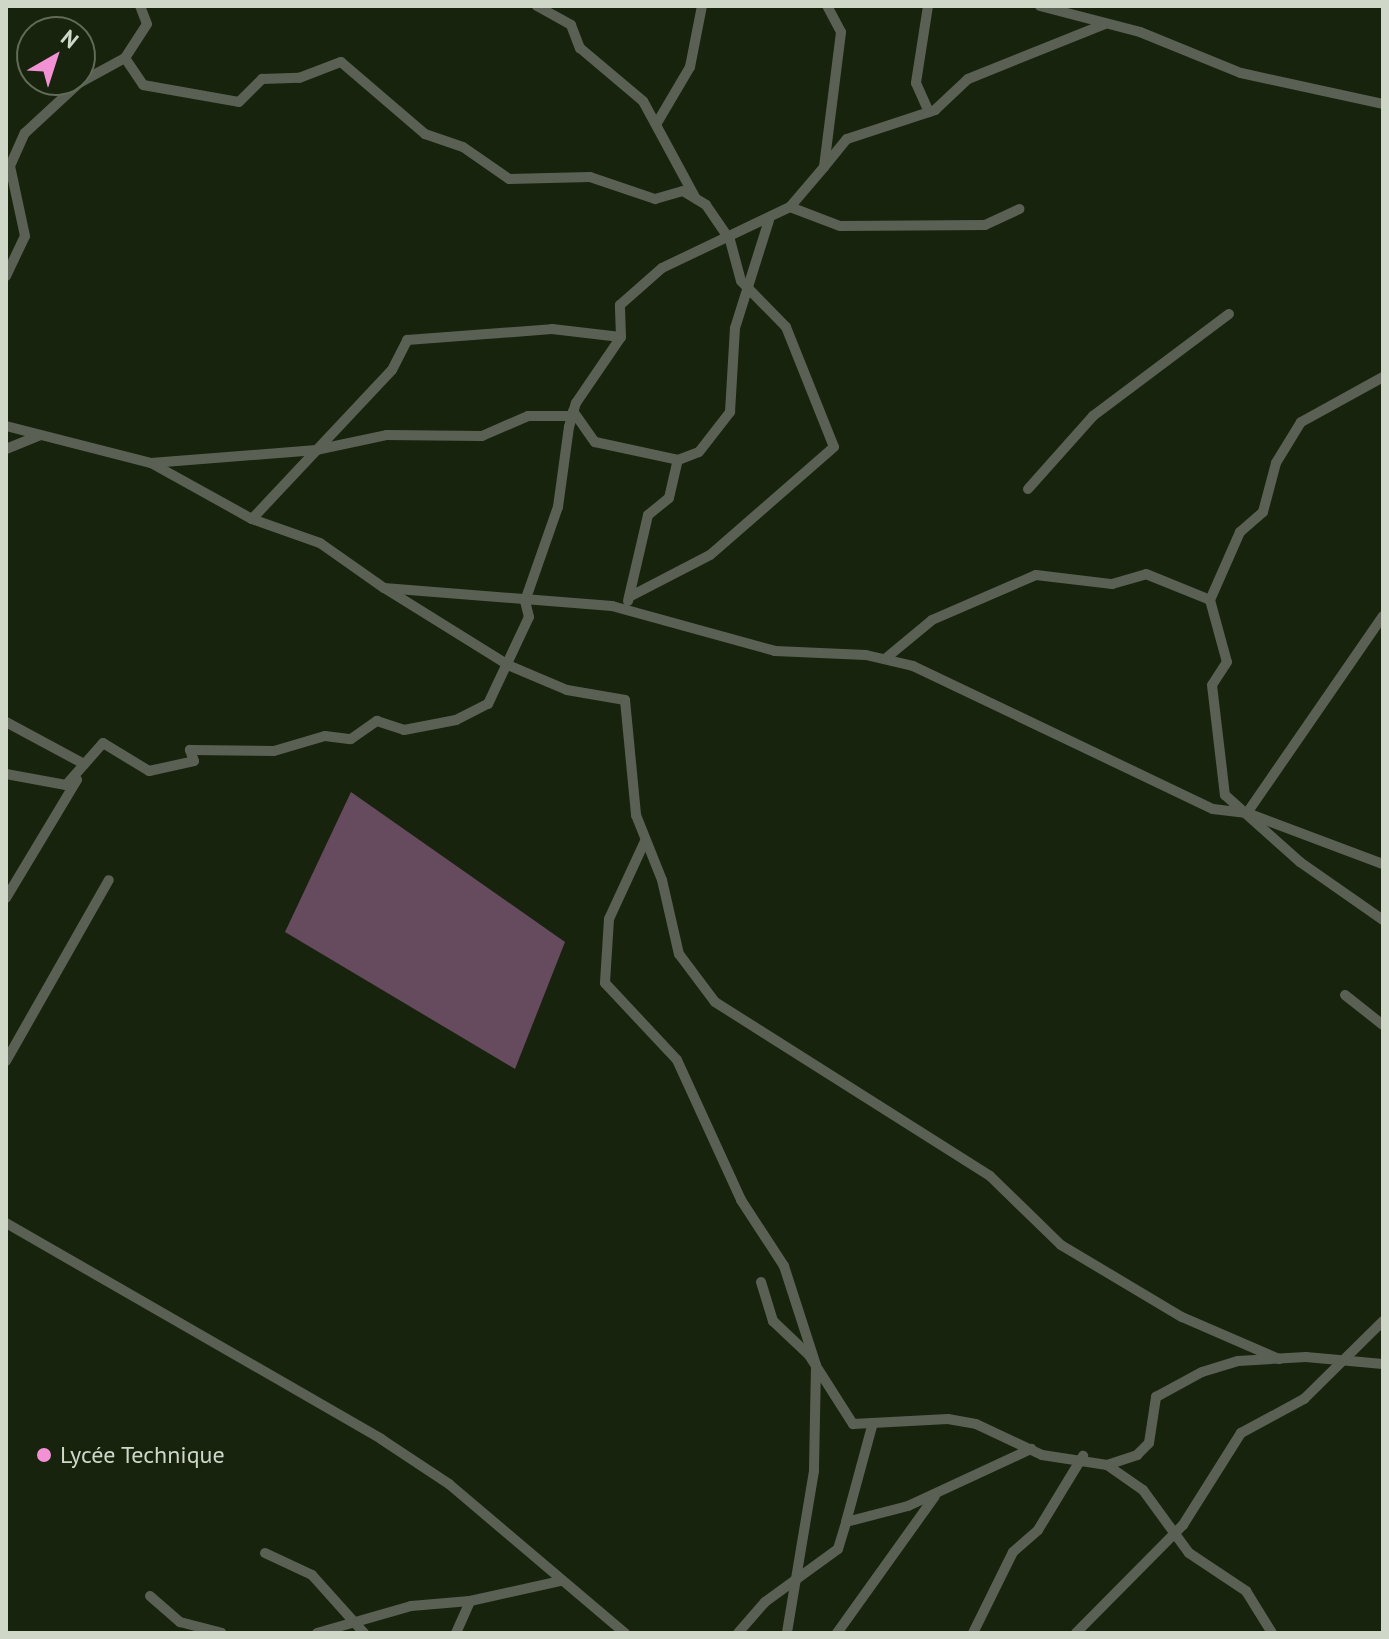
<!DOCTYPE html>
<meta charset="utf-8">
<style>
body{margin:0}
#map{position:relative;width:1389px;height:1639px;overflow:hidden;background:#18230d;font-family:"PT Sans",sans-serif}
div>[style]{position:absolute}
.forest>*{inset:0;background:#664a5d}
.minor>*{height:10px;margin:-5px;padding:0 5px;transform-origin:5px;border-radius:5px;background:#5a6154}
.dots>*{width:22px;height:22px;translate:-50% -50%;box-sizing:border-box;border:4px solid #18230d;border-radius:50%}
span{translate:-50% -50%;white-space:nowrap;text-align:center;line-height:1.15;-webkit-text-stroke:6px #18230d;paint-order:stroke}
.poi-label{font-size:24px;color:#cfd7c9}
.left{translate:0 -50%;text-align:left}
.frame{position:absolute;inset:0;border:8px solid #cfd7c9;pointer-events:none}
.north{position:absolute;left:16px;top:16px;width:80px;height:80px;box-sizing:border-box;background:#18230d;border:2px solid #616b58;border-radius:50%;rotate:39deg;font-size:22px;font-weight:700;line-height:32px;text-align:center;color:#cfd7c9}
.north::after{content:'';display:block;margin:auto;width:28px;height:36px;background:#f391d5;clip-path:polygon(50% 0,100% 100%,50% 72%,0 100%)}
</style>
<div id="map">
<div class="forest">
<div style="clip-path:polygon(351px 792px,565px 942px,515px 1069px,285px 932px)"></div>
</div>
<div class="minor">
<div style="left:537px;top:6px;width:39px;rotate:29deg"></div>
<div style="left:571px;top:25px;width:25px;rotate:69deg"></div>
<div style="left:580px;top:48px;width:82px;rotate:40.1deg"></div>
<div style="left:643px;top:101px;width:111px;rotate:61.6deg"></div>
<div style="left:928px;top:6px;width:78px;rotate:98.9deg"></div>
<div style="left:916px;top:83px;width:32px;rotate:66deg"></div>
<div style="left:1040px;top:6px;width:103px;rotate:14.6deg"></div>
<div style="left:1140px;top:32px;width:109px;rotate:22.1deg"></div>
<div style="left:1241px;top:73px;width:145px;rotate:12.3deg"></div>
<div style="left:125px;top:58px;width:32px;rotate:56deg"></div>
<div style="left:143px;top:85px;width:97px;rotate:10deg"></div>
<div style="left:239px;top:102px;width:33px;rotate:-45deg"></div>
<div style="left:262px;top:79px;width:37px;rotate:-2deg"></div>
<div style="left:299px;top:78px;width:45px;rotate:-20.9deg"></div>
<div style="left:341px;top:62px;width:111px;rotate:40.6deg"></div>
<div style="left:425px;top:134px;width:40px;rotate:18.9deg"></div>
<div style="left:463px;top:147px;width:56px;rotate:34.8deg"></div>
<div style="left:509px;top:179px;width:81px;rotate:-1.4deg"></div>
<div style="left:590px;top:177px;width:69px;rotate:18.7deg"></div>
<div style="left:655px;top:199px;width:29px;rotate:-16deg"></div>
<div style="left:683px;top:191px;width:27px;rotate:31deg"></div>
<div style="left:706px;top:205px;width:42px;rotate:55.6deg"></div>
<div style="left:730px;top:240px;width:42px;rotate:75deg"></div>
<div style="left:741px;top:281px;width:64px;rotate:45.6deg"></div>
<div style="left:786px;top:327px;width:129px;rotate:68.2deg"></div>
<div style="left:834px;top:447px;width:164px;rotate:138.9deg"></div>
<div style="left:710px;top:555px;width:91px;rotate:152.6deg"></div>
<div style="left:657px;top:123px;width:65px;rotate:-59.5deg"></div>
<div style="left:690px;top:67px;width:62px;rotate:-78.9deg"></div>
<div style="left:824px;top:167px;width:36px;rotate:-51deg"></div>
<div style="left:847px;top:139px;width:93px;rotate:-18.2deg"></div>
<div style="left:935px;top:110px;width:45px;rotate:-43.2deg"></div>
<div style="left:968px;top:79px;width:148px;rotate:-21.9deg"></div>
<div style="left:790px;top:207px;width:53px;rotate:20.8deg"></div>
<div style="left:840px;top:226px;width:145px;rotate:-0.4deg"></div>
<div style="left:985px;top:225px;width:38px;rotate:-25deg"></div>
<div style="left:6px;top:276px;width:44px;rotate:-64.6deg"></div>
<div style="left:25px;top:236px;width:72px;rotate:-102.1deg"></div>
<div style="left:10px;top:166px;width:36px;rotate:-66deg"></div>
<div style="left:25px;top:133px;width:74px;rotate:-42.8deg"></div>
<div style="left:79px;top:83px;width:52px;rotate:-28.5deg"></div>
<div style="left:125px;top:58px;width:40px;rotate:-57.1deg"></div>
<div style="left:147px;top:24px;width:19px;rotate:-111deg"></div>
<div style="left:1383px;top:377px;width:94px;rotate:151.2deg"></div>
<div style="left:1301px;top:422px;width:48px;rotate:121.4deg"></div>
<div style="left:1276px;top:463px;width:51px;rotate:104.9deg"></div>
<div style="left:1263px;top:512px;width:30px;rotate:139deg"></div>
<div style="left:1240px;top:532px;width:74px;rotate:113.8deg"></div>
<div style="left:1210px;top:600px;width:64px;rotate:74.7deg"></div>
<div style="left:1227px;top:662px;width:27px;rotate:123deg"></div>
<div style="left:1212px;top:685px;width:111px;rotate:83.3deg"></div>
<div style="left:1225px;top:795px;width:101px;rotate:41.8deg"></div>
<div style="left:1300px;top:862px;width:101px;rotate:34.9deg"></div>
<div style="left:573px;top:411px;width:38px;rotate:55deg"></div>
<div style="left:595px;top:442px;width:85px;rotate:12.2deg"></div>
<div style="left:678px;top:460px;width:22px;rotate:-21deg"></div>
<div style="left:699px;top:452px;width:51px;rotate:-52.2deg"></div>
<div style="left:730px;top:412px;width:84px;rotate:-86.6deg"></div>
<div style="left:735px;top:328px;width:113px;rotate:-72.5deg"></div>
<div style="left:6px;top:426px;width:150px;rotate:14.3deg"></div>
<div style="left:151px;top:463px;width:115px;rotate:29deg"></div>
<div style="left:252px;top:519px;width:72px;rotate:19.4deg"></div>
<div style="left:320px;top:543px;width:78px;rotate:35.1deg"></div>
<div style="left:384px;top:588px;width:229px;rotate:4.5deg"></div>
<div style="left:612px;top:606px;width:169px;rotate:15.4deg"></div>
<div style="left:775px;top:651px;width:91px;rotate:2.5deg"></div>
<div style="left:866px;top:655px;width:48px;rotate:13.2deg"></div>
<div style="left:913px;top:666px;width:332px;rotate:25.5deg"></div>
<div style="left:1213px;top:809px;width:34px;rotate:7deg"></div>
<div style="left:1247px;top:813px;width:145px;rotate:20.6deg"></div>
<div style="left:6px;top:449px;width:37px;rotate:-22deg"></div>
<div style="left:151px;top:463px;width:166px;rotate:-4.5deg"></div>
<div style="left:316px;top:450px;width:73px;rotate:-11.9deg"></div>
<div style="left:387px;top:435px;width:95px;rotate:0.6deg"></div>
<div style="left:482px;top:436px;width:50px;rotate:-23.5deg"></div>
<div style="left:528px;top:416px;width:44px"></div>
<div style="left:1028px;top:489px;width:98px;rotate:-48.3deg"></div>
<div style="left:1093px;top:416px;width:170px;rotate:-36.9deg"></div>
<div style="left:252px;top:519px;width:204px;rotate:-46.8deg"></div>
<div style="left:392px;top:370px;width:34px;rotate:-63deg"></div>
<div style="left:407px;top:340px;width:145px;rotate:-4.3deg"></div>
<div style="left:552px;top:329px;width:69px;rotate:6.6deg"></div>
<div style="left:386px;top:589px;width:144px;rotate:31.9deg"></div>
<div style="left:508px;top:665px;width:64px;rotate:23deg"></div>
<div style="left:567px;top:690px;width:59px;rotate:9.8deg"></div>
<div style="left:625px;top:700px;width:116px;rotate:84.5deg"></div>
<div style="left:636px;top:815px;width:70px;rotate:68.2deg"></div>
<div style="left:662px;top:880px;width:76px;rotate:77.1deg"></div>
<div style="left:679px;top:954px;width:60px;rotate:53.1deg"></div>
<div style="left:715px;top:1002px;width:325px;rotate:32.3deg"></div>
<div style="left:990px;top:1176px;width:99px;rotate:44.2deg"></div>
<div style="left:1061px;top:1245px;width:141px;rotate:30.8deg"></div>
<div style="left:1182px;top:1317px;width:106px;rotate:23.4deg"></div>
<div style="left:628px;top:601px;width:88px;rotate:-76.9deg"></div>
<div style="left:648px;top:515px;width:27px;rotate:-39deg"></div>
<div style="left:669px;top:498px;width:39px;rotate:-77deg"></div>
<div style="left:885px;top:659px;width:61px;rotate:-39.7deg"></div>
<div style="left:932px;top:620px;width:113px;rotate:-23.4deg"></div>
<div style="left:1036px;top:575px;width:77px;rotate:6.8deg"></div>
<div style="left:1112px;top:584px;width:35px;rotate:-16deg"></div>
<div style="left:1146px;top:574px;width:69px;rotate:22.1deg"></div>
<div style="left:6px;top:722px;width:89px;rotate:28.3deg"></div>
<div style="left:6px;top:774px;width:61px;rotate:10.4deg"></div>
<div style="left:66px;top:785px;width:56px;rotate:-48.6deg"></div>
<div style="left:103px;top:743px;width:54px;rotate:31.3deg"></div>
<div style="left:149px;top:771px;width:46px;rotate:-12.5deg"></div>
<div style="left:194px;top:761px;width:12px;rotate:-110deg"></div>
<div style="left:190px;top:750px;width:84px;rotate:0.7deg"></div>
<div style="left:274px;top:751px;width:53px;rotate:-16.4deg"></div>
<div style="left:325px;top:736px;width:26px;rotate:7deg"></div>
<div style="left:351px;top:739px;width:32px;rotate:-35deg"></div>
<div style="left:377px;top:721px;width:28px;rotate:18deg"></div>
<div style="left:404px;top:730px;width:53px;rotate:-10.9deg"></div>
<div style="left:456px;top:720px;width:36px;rotate:-27deg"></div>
<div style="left:488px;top:704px;width:96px;rotate:-64.8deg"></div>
<div style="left:529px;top:617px;width:16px;rotate:-104deg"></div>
<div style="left:525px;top:601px;width:100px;rotate:-70.7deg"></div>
<div style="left:558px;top:507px;width:81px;rotate:-82.2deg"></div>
<div style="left:569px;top:427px;width:25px;rotate:-74deg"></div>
<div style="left:576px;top:403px;width:80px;rotate:-55.7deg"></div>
<div style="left:621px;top:337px;width:32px;rotate:-92deg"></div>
<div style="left:620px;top:305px;width:56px;rotate:-41.4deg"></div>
<div style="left:662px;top:268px;width:142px;rotate:-25.5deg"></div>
<div style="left:790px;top:207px;width:52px;rotate:-49.6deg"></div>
<div style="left:824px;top:167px;width:136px;rotate:-82.8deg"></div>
<div style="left:841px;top:32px;width:30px;rotate:-118deg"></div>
<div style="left:1247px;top:813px;width:239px;rotate:-55.4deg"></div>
<div style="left:645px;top:841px;width:86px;rotate:114.8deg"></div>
<div style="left:609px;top:919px;width:64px;rotate:93.6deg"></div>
<div style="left:605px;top:983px;width:105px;rotate:46.9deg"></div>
<div style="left:677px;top:1060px;width:154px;rotate:65.4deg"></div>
<div style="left:741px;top:1200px;width:79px;rotate:56.9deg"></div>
<div style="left:784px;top:1266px;width:104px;rotate:72.1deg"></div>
<div style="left:816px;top:1365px;width:106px;rotate:91.1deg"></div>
<div style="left:814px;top:1471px;width:164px;rotate:99.5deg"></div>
<div style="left:6px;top:898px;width:138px;rotate:-59deg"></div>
<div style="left:1345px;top:995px;width:48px;rotate:38.3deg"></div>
<div style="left:6px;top:1061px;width:208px;rotate:-60.4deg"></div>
<div style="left:6px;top:1223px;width:433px;rotate:29.9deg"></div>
<div style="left:381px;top:1439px;width:82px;rotate:33.5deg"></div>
<div style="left:449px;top:1484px;width:231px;rotate:40.3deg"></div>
<div style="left:761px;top:1282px;width:41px;rotate:72.9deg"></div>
<div style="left:773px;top:1321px;width:50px;rotate:43.4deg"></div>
<div style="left:809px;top:1355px;width:82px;rotate:57.5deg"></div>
<div style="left:853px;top:1424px;width:95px;rotate:-3deg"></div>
<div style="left:948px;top:1419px;width:28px;rotate:10deg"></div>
<div style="left:976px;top:1424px;width:73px;rotate:25.2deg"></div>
<div style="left:1042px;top:1455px;width:66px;rotate:8.7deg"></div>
<div style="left:1107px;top:1465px;width:44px;rotate:34.8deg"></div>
<div style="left:1143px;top:1490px;width:78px;rotate:53.9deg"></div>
<div style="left:1189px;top:1553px;width:69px;rotate:33.7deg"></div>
<div style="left:1246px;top:1591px;width:49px;rotate:58.2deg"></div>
<div style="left:1107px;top:1465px;width:32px;rotate:-18deg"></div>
<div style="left:1137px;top:1455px;width:17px;rotate:-45deg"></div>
<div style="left:1149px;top:1443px;width:47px;rotate:-81.3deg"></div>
<div style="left:1156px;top:1397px;width:52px;rotate:-28.5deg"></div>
<div style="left:1202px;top:1372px;width:38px;rotate:-17deg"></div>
<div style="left:1238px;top:1361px;width:68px;rotate:-3.4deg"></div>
<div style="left:1306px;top:1357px;width:77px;rotate:5.2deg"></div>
<div style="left:846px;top:1522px;width:99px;rotate:-74.8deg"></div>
<div style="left:265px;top:1553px;width:52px;rotate:25.1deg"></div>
<div style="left:312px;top:1575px;width:78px;rotate:48.1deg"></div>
<div style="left:150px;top:1596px;width:40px;rotate:41deg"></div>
<div style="left:180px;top:1622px;width:43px;rotate:14.7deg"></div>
<div style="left:317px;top:1633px;width:98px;rotate:-16deg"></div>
<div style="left:411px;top:1606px;width:59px;rotate:-4.8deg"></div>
<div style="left:470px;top:1601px;width:92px;rotate:-12.5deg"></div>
<div style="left:456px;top:1633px;width:35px;rotate:-66deg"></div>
<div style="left:738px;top:1633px;width:41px;rotate:-48.9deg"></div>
<div style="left:765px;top:1602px;width:90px;rotate:-36deg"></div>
<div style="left:838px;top:1549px;width:28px;rotate:-73deg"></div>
<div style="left:846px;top:1522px;width:64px;rotate:-14.5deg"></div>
<div style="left:908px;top:1506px;width:136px;rotate:-24.9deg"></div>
<div style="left:837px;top:1633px;width:168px;rotate:-54.4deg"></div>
<div style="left:973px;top:1633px;width:90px;rotate:-63.7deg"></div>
<div style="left:1013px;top:1552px;width:33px;rotate:-41deg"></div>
<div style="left:1038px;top:1530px;width:87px;rotate:-58.7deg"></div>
<div style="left:1076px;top:1633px;width:152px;rotate:-45.3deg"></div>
<div style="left:1183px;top:1525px;width:109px;rotate:-57.8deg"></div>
<div style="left:1241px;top:1433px;width:72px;rotate:-28.4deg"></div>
<div style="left:1304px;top:1399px;width:111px;rotate:-44.6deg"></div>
</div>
<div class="dots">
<div style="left:44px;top:1455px;background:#f391d5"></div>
</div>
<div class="poi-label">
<span class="left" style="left:60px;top:1455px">Lycée Technique</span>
</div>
<div class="frame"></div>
<div class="north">N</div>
</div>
